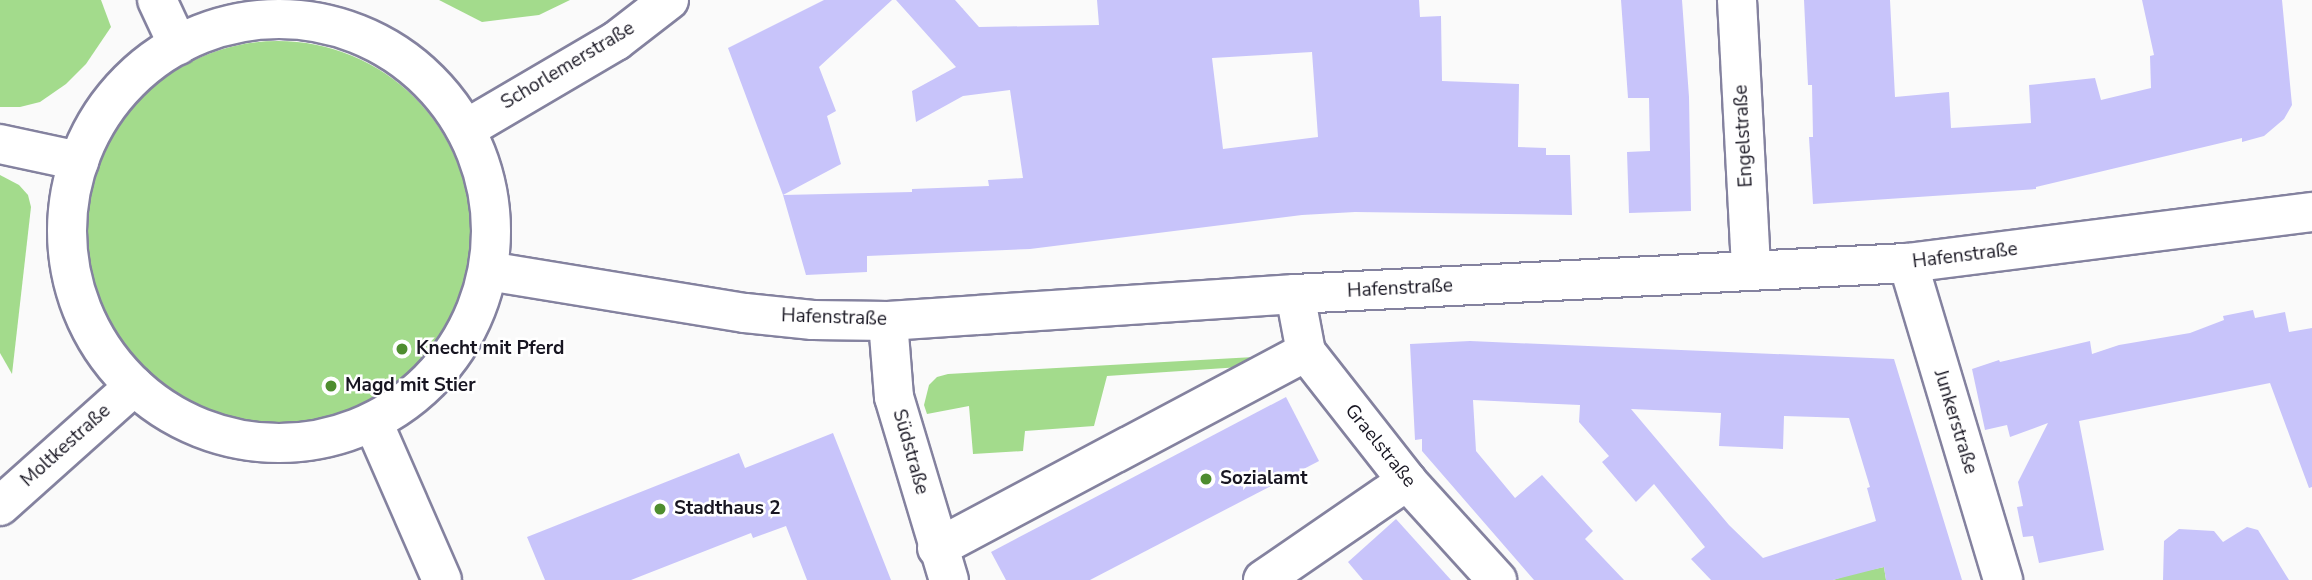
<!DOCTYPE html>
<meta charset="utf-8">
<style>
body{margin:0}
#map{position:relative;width:2312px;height:580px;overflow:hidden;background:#fafafa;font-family:"Nunito Sans",sans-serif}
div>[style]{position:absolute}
.green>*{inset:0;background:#a3db8c}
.round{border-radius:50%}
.building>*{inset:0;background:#c8c4fa}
.roads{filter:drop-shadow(2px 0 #84829f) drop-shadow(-2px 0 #84829f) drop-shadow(0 2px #84829f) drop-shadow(0 -2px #84829f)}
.street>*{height:38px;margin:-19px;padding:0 19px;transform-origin:19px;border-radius:19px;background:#fff}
.secondary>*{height:38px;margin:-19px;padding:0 19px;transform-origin:19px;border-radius:19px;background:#fff}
.secondary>.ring{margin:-19px;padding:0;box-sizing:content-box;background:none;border:38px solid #fff;border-radius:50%}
.dots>*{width:19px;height:19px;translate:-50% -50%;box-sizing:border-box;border:4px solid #fff;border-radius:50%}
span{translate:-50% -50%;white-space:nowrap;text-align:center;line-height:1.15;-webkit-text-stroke:5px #fff;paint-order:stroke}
.street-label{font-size:19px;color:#181622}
.poi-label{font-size:19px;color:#181622;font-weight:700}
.left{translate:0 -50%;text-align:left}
</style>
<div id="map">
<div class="green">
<div style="clip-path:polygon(0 0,101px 0,111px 27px,86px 64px,66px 84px,40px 102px,20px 107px,0 107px)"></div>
<div style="clip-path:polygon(439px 0,570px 0,539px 15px,482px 22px)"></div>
<div class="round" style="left:85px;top:41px;width:386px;height:386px"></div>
<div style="clip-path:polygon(0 175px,19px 185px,28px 195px,31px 207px,12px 374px,0 353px)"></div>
<div style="clip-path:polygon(1272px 356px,1270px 365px,1107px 376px,1094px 426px,1025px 431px,1023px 451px,973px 454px,969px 406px,927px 414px,924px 405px,929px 385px,937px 377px,948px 374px)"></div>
<div style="clip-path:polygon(1884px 567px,1886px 580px,1833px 580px,1851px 574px)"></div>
</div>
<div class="building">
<div style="clip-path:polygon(824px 0,892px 0,819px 67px,836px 111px,827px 116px,841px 164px,783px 195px,728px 48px)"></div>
<div style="clip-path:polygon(evenodd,896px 0,955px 0,979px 27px,1099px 25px,1097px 0,1419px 0,1420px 17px,1441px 16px,1442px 81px,1519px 84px,1518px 147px,1546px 148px,1546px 155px,1570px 155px,1572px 215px,1355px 212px,1302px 215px,1030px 249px,867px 256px,867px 272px,806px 275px,783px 195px,912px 192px,912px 189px,989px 186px,988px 180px,1023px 178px,1010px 90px,963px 96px,916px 122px,912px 91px,956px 67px,896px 0,1312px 52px,1318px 137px,1223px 149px,1212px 58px,1312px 52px)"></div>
<div style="clip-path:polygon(1621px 0,1682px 0,1689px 97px,1691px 211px,1629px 213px,1627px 152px,1650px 151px,1649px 98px,1628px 98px)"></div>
<div style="clip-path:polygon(1804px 0,1890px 0,1895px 97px,1949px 92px,1951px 128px,2031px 123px,2029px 85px,2095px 78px,2101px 100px,2151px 88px,2150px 56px,2154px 55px,2142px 0,2282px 0,2292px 105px,2284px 119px,2264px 136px,2242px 142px,2242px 138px,2036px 187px,2036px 189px,1813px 204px,1809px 137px,1813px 137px,1812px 85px,1808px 85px)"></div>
<div style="clip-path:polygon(2253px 310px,2255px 318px,2285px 312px,2289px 332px,2312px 328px,2312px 487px,2309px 488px,2270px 383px,2079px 421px,2104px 550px,2039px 563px,2033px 536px,2023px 537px,2017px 507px,2023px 506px,2018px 482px,2048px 423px,2010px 437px,2007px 425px,1985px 430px,1972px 369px,1999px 360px,2000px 362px,2090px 341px,2092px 354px,2119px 345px,2190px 333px,2224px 320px,2223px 316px)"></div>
<div style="clip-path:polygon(evenodd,1470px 341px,1894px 359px,1962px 580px,1886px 580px,1884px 567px,1833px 580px,1711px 580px,1691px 559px,1705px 547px,1654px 484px,1636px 502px,1602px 462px,1609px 456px,1579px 422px,1580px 405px,1473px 400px,1476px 451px,1515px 498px,1542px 475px,1593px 531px,1585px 539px,1624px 580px,1534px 580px,1422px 451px,1422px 439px,1415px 440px,1410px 344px,1470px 341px,1631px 409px,1721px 413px,1719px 446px,1783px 449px,1784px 416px,1849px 418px,1870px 487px,1867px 488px,1876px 521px,1763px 558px,1729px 525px,1631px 409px)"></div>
<div style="clip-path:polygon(1286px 397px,1319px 461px,1090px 580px,1006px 580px,991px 552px)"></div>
<div style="clip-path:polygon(833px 433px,891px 580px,807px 580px,786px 526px,753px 538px,751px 533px,631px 580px,545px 580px,527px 537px,739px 453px,745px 468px)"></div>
<div style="clip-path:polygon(1396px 519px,1451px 580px,1363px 580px,1348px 562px)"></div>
<div style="clip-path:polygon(2247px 527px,2258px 530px,2289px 580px,2163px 580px,2164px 541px,2179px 529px,2214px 531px,2223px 542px)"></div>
</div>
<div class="roads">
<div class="street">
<div style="left:157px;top:0;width:50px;rotate:65deg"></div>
<div style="left:1737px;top:0;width:271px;rotate:87deg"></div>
<div style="left:0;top:144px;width:81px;rotate:12.1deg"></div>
<div style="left:1908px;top:263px;width:331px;rotate:73.3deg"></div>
<div style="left:1295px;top:294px;width:59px;rotate:79.3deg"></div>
<div style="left:1306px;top:352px;width:164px;rotate:51.9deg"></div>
<div style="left:1407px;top:481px;width:134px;rotate:47.7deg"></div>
<div style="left:888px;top:321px;width:76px;rotate:85.5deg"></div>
<div style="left:894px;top:397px;width:191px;rotate:73.3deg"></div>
<div style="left:937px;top:548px;width:418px;rotate:-28deg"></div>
<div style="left:1263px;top:580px;width:175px;rotate:-34.5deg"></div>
</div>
<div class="secondary">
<div class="ring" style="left:67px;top:19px;width:386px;height:386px"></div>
<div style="left:466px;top:129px;width:174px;rotate:-30.4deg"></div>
<div style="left:616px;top:41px;width:67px;rotate:-37.7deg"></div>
<div style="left:488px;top:271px;width:260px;rotate:9.3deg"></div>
<div style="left:745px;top:313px;width:68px;rotate:5.9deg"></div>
<div style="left:813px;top:320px;width:75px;rotate:0.8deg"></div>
<div style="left:888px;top:321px;width:408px;rotate:-3.8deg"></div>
<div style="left:1295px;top:294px;width:614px;rotate:-2.9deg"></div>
<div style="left:1908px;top:263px;width:407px;rotate:-7.2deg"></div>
<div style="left:373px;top:422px;width:172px;rotate:66.4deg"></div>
<div style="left:0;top:506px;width:180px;rotate:-41.8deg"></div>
</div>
</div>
<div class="dots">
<div style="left:402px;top:349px;background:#4e8d2f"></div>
<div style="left:331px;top:386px;background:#4e8d2f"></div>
<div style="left:1206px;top:479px;background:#4e8d2f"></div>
<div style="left:660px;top:509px;background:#4e8d2f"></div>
</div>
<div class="street-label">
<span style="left:568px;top:66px;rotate:-31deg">Schorlemerstraße</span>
<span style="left:1744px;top:136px;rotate:-93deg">Engelstraße</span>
<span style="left:1965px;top:256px;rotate:-7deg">Hafenstraße</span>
<span style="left:1400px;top:289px;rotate:-3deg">Hafenstraße</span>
<span style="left:834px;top:318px;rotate:2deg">Hafenstraße</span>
<span style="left:1955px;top:422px;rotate:73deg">Junkerstraße</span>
<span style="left:66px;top:446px;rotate:-42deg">Moltkestraße</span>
<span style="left:1380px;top:446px;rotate:51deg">Graelstraße</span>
<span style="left:910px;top:452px;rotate:74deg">Südstraße</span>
</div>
<div class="poi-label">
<span class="left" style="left:416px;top:349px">Knecht mit Pferd</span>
<span class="left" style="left:345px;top:386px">Magd mit Stier</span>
<span class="left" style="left:1220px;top:479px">Sozialamt</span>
<span class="left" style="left:674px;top:509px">Stadthaus 2</span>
</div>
</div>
